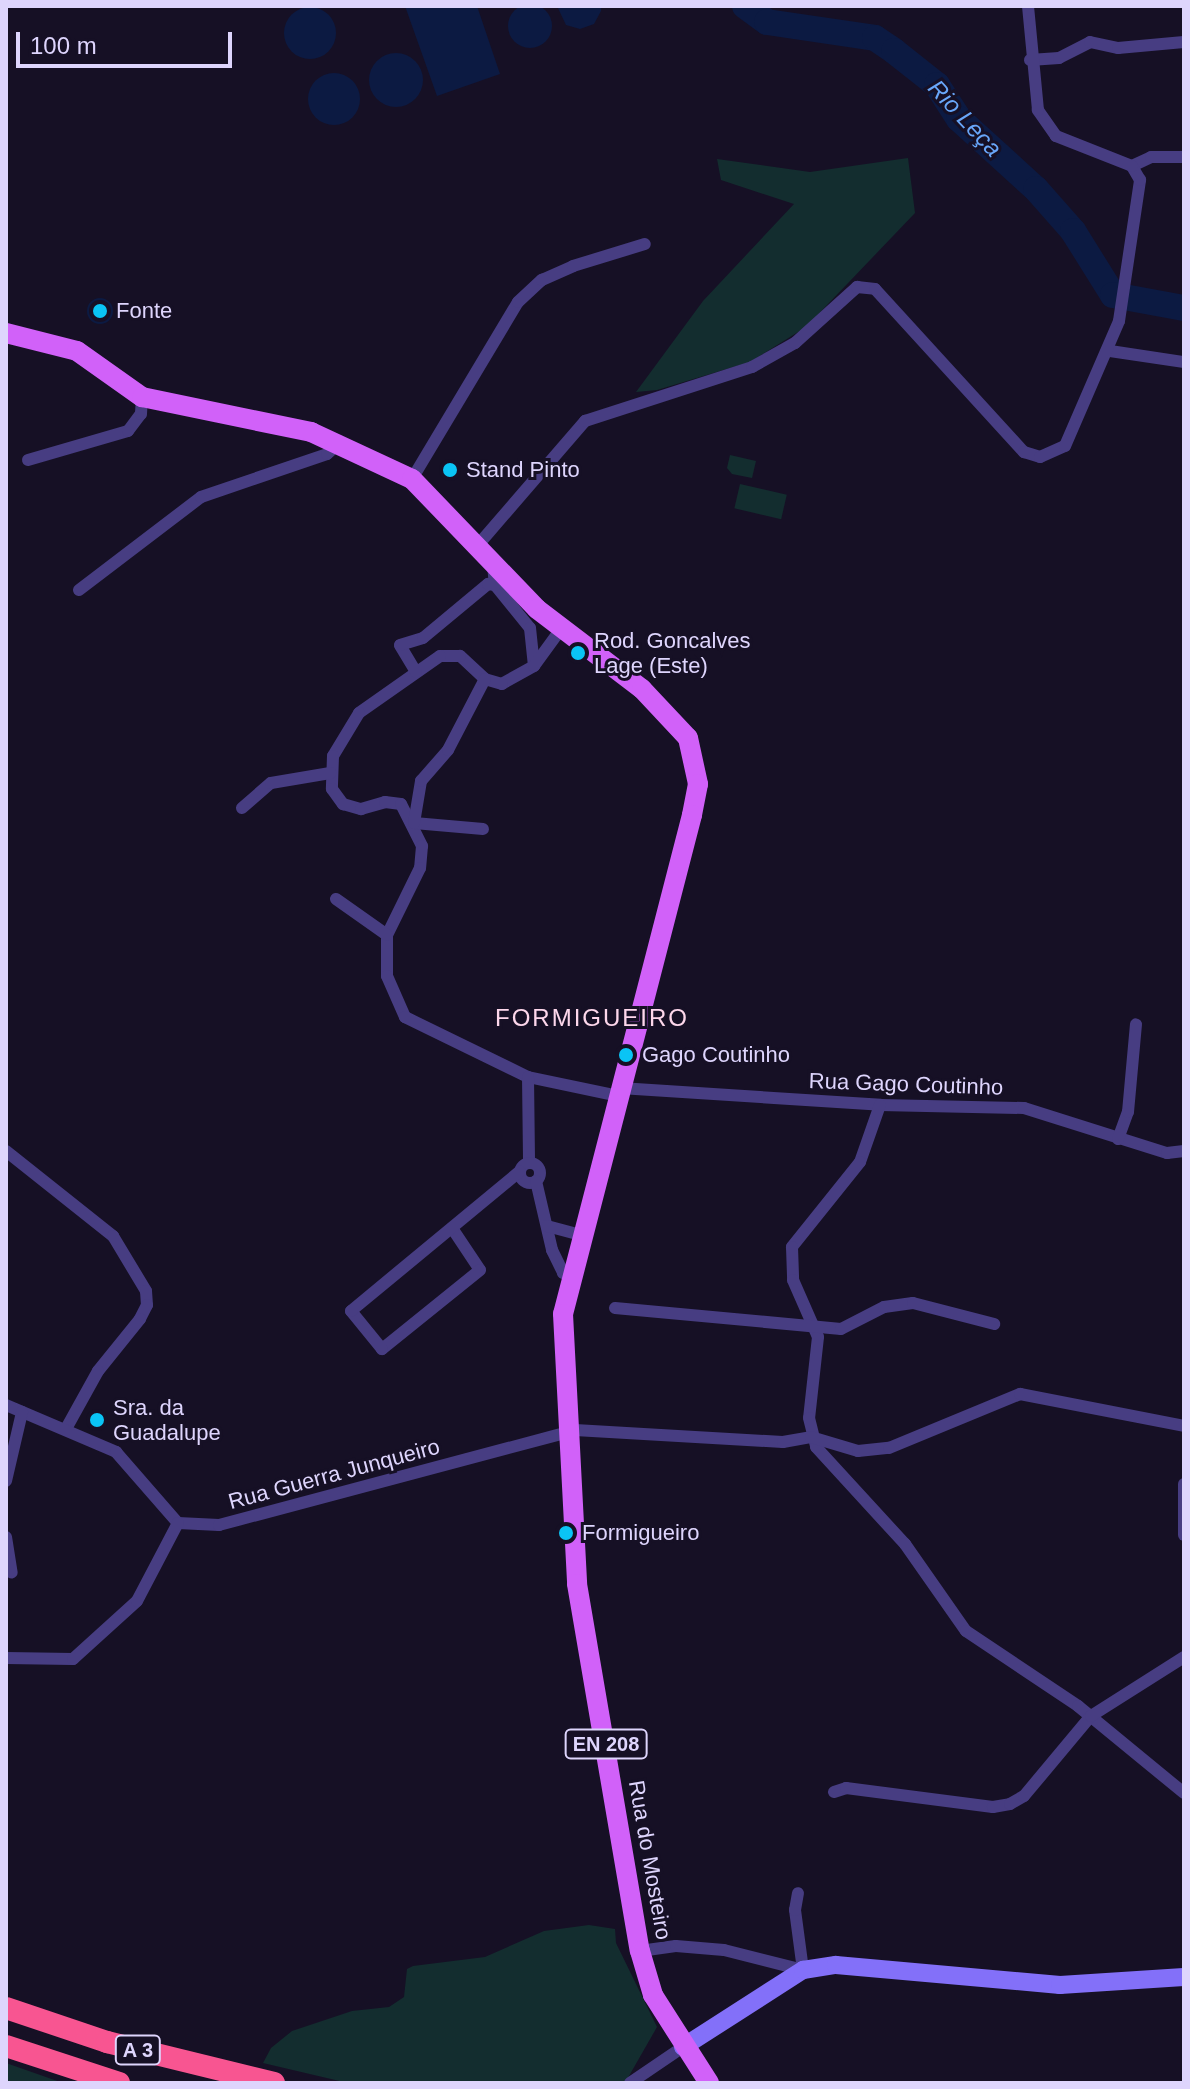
<!DOCTYPE html>
<meta charset="utf-8">
<style>
body{margin:0}
#map{position:relative;width:1190px;height:2089px;overflow:hidden;background:#161025;font-family:Helvetica,sans-serif}
div>[style]{position:absolute}
.green>*{inset:0;background:#132d2f;transform-origin:0 0}
.water>*{inset:0;background:#0c1a42}
.round{border-radius:50%}
.river>*{height:26px;margin:-13px;padding:0 13px;transform-origin:13px;border-radius:13px;background:#0c1a42}
.street>*{height:12px;margin:-6px;padding:0 6px;transform-origin:6px;border-radius:6px;background:#473d82}
.street>.ring{margin:-6px;padding:0;box-sizing:content-box;background:none;border:12px solid #473d82;border-radius:50%}
.secondary>*{height:18px;margin:-9px;padding:0 9px;transform-origin:9px;border-radius:9px;background:#8370f9}
.primary>*{height:20px;margin:-10px;padding:0 10px;transform-origin:10px;border-radius:10px;background:#d161f9}
.highway>*{height:22px;margin:-11px;padding:0 11px;transform-origin:11px;border-radius:11px;background:#f85591}
.dots>*{width:22px;height:22px;translate:-50% -50%;box-sizing:border-box;border:4px solid #161025;border-radius:50%}
span{translate:-50% -50%;white-space:nowrap;text-align:center;line-height:1.15;-webkit-text-stroke:6px #161025;paint-order:stroke}
.shield-label span{padding:2px 6px;background:#161025;border:2px solid;border-radius:6px;-webkit-text-stroke-width:0}
.shield-label{font-size:20px;color:#ded5fd;font-weight:700}
.poi-label{font-size:22px;color:#ded5fd}
.left{translate:0 -50%;text-align:left}
.street-label{font-size:22px;color:#ded5fd}
.water-label{font-size:24px;color:#68a6f9;font-style:italic}
.neighbourhood-label{font-size:24px;color:#fdd7eb;letter-spacing:2px}
.frame{position:absolute;inset:0;border:8px solid #ded5fd;pointer-events:none}
.scale{position:absolute;left:16px;top:32px;width:216px;height:36px;box-sizing:border-box;border:4px solid #ded5fd;border-top:0;padding-left:10px;font-size:24px;line-height:28px;white-space:nowrap;color:#ded5fd;-webkit-text-stroke:6px #161025;paint-order:stroke}
</style>
<div id="map">
<div class="green">
<div style="clip-path:polygon(908px 158px,915px 213px,806px 327px,750px 362px,657px 390px,636px 392px,703px 301px,794px 204px,721px 180px,717px 159px,810px 172px)"></div>
<div style="clip-path:polygon(730px 455px,756px 461px,752px 478px,732px 474px,727px 468px)"></div>
<div style="left:740px;top:484px;width:48px;height:25px;rotate:13deg"></div>
<div style="clip-path:polygon(589px 1925px,615px 1929px,616px 1943px,657px 2027px,625px 2083px,348px 2083px,263px 2063px,271px 2048px,292px 2031px,352px 2011px,389px 2007px,404px 1997px,407px 1969px,413px 1966px,485px 1957px,544px 1931px)"></div>
<div style="clip-path:polygon(6px 2063px,63px 2083px,6px 2083px)"></div>
</div>
<div class="water">
<div class="round" style="left:508px;top:4px;width:44px;height:44px"></div>
<div style="clip-path:polygon(405px 6px,477px 6px,500px 74px,437px 96px)"></div>
<div style="clip-path:polygon(557px 6px,601px 6px,601px 11px,594px 24px,580px 29px,566px 25px)"></div>
<div class="round" style="left:284px;top:7px;width:52px;height:52px"></div>
<div class="round" style="left:369px;top:53px;width:54px;height:54px"></div>
<div class="round" style="left:308px;top:73px;width:52px;height:52px"></div>
<div style="clip-path:polygon(1129px 291px,1184px 303px,1184px 316px,1135px 302px,1127px 306px)"></div>
<div class="round" style="left:87px;top:298px;width:26px;height:26px"></div>
</div>
<div class="river">
<div style="left:745px;top:6px;width:27px;rotate:36deg"></div>
<div style="left:767px;top:22px;width:109px;rotate:8.4deg"></div>
<div style="left:875px;top:38px;width:23px;rotate:34deg"></div>
<div style="left:894px;top:51px;width:55px;rotate:38.3deg"></div>
<div style="left:937px;top:85px;width:40px;rotate:57.1deg"></div>
<div style="left:959px;top:119px;width:104px;rotate:42.3deg"></div>
<div style="left:1036px;top:189px;width:56px;rotate:48.6deg"></div>
<div style="left:1073px;top:231px;width:75px;rotate:58deg"></div>
<div style="left:1113px;top:295px;width:72px;rotate:10.4deg"></div>
</div>
<div class="street">
<div style="left:1030px;top:60px;width:29px;rotate:-4deg"></div>
<div style="left:1059px;top:58px;width:35px;rotate:-27deg"></div>
<div style="left:1090px;top:42px;width:29px;rotate:12deg"></div>
<div style="left:1118px;top:48px;width:66px;rotate:-5.2deg"></div>
<div style="left:1132px;top:166px;width:21px;rotate:-25deg"></div>
<div style="left:1151px;top:157px;width:33px"></div>
<div style="left:1110px;top:351px;width:75px;rotate:8.5deg"></div>
<div style="left:28px;top:460px;width:104px;rotate:-16.2deg"></div>
<div style="left:128px;top:431px;width:21px;rotate:-53deg"></div>
<div style="left:141px;top:414px;width:17px;rotate:-87deg"></div>
<div style="left:412px;top:479px;width:206px;rotate:-59.1deg"></div>
<div style="left:518px;top:302px;width:33px;rotate:-43deg"></div>
<div style="left:542px;top:280px;width:34px;rotate:-24deg"></div>
<div style="left:573px;top:266px;width:75px;rotate:-17deg"></div>
<div style="left:478px;top:545px;width:164px;rotate:-49.2deg"></div>
<div style="left:585px;top:421px;width:176px;rotate:-17.9deg"></div>
<div style="left:752px;top:367px;width:49px;rotate:-29.2deg"></div>
<div style="left:795px;top:343px;width:84px;rotate:-42.1deg"></div>
<div style="left:857px;top:287px;width:18px;rotate:6deg"></div>
<div style="left:875px;top:289px;width:221px;rotate:47.6deg"></div>
<div style="left:1024px;top:452px;width:17px;rotate:17deg"></div>
<div style="left:1040px;top:457px;width:27px;rotate:-24deg"></div>
<div style="left:1065px;top:446px;width:136px;rotate:-66.6deg"></div>
<div style="left:1119px;top:321px;width:143px;rotate:-81.5deg"></div>
<div style="left:1140px;top:180px;width:16px;rotate:-120deg"></div>
<div style="left:1132px;top:166px;width:82px;rotate:-158.5deg"></div>
<div style="left:1056px;top:136px;width:32px;rotate:-125deg"></div>
<div style="left:1038px;top:110px;width:104px;rotate:-95.5deg"></div>
<div style="left:493px;top:564px;width:21px;rotate:85deg"></div>
<div style="left:495px;top:585px;width:55px;rotate:50.9deg"></div>
<div style="left:530px;top:628px;width:38px;rotate:84deg"></div>
<div style="left:534px;top:666px;width:37px;rotate:151deg"></div>
<div style="left:502px;top:684px;width:18px;rotate:-164deg"></div>
<div style="left:485px;top:679px;width:34px;rotate:-137deg"></div>
<div style="left:460px;top:656px;width:20px;rotate:180deg"></div>
<div style="left:440px;top:656px;width:99px;rotate:144.9deg"></div>
<div style="left:359px;top:713px;width:50px;rotate:121.2deg"></div>
<div style="left:333px;top:756px;width:33px;rotate:92deg"></div>
<div style="left:332px;top:789px;width:19px;rotate:54deg"></div>
<div style="left:343px;top:804px;width:19px;rotate:16deg"></div>
<div style="left:361px;top:809px;width:25px;rotate:-16deg"></div>
<div style="left:385px;top:802px;width:16px;rotate:7deg"></div>
<div style="left:401px;top:804px;width:47px;rotate:63.4deg"></div>
<div style="left:422px;top:846px;width:22px;rotate:95deg"></div>
<div style="left:420px;top:868px;width:75px;rotate:116.2deg"></div>
<div style="left:387px;top:935px;width:41px;rotate:90deg"></div>
<div style="left:387px;top:976px;width:45px;rotate:66.3deg"></div>
<div style="left:405px;top:1017px;width:137px;rotate:26deg"></div>
<div style="left:528px;top:1077px;width:92px;rotate:11.9deg"></div>
<div style="left:79px;top:590px;width:153px;rotate:-37.3deg"></div>
<div style="left:201px;top:497px;width:133px;rotate:-18.8deg"></div>
<div style="left:327px;top:454px;width:15px;rotate:-42deg"></div>
<div style="left:534px;top:666px;width:46px;rotate:-53.9deg"></div>
<div style="left:416px;top:672px;width:31px;rotate:-121deg"></div>
<div style="left:400px;top:645px;width:24px;rotate:-17deg"></div>
<div style="left:423px;top:638px;width:85px;rotate:-39.7deg"></div>
<div style="left:488px;top:584px;width:7px;rotate:8deg"></div>
<div style="left:242px;top:808px;width:38px;rotate:-41deg"></div>
<div style="left:271px;top:783px;width:60px;rotate:-9.6deg"></div>
<div style="left:483px;top:829px;width:69px;rotate:-175deg"></div>
<div style="left:414px;top:823px;width:43px;rotate:-80.5deg"></div>
<div style="left:421px;top:781px;width:41px;rotate:-48.9deg"></div>
<div style="left:448px;top:750px;width:80px;rotate:-62.5deg"></div>
<div style="left:336px;top:899px;width:62px;rotate:35.2deg"></div>
<div style="left:528px;top:1077px;width:86px;rotate:89.3deg"></div>
<div style="left:620px;top:1088px;width:261px;rotate:3.7deg"></div>
<div style="left:880px;top:1105px;width:144px;rotate:1.2deg"></div>
<div style="left:1024px;top:1108px;width:150px;rotate:17.5deg"></div>
<div style="left:1167px;top:1153px;width:17px;rotate:-7deg"></div>
<div style="left:880px;top:1105px;width:60px;rotate:109.3deg"></div>
<div style="left:860px;top:1162px;width:109px;rotate:128.7deg"></div>
<div style="left:792px;top:1247px;width:33px;rotate:88deg"></div>
<div style="left:793px;top:1280px;width:62px;rotate:66.3deg"></div>
<div style="left:818px;top:1337px;width:81px;rotate:96.3deg"></div>
<div style="left:809px;top:1418px;width:30px;rotate:76deg"></div>
<div style="left:816px;top:1447px;width:132px;rotate:47.5deg"></div>
<div style="left:905px;top:1544px;width:106px;rotate:55deg"></div>
<div style="left:966px;top:1631px;width:135px;rotate:33.8deg"></div>
<div style="left:1078px;top:1706px;width:137px;rotate:39.4deg"></div>
<div style="left:1118px;top:1139px;width:29px;rotate:-70deg"></div>
<div style="left:1128px;top:1112px;width:88px;rotate:-84.8deg"></div>
<div style="left:6px;top:1151px;width:137px;rotate:38.5deg"></div>
<div style="left:113px;top:1236px;width:64px;rotate:59deg"></div>
<div style="left:146px;top:1291px;width:14px;rotate:86deg"></div>
<div style="left:147px;top:1305px;width:16px;rotate:117deg"></div>
<div style="left:140px;top:1319px;width:67px;rotate:128.9deg"></div>
<div style="left:98px;top:1371px;width:64px;rotate:119deg"></div>
<div class="ring" style="left:520px;top:1163px;width:8px;height:8px"></div>
<div style="left:536px;top:1181px;width:71px;rotate:76.9deg"></div>
<div style="left:552px;top:1250px;width:25px;rotate:64deg"></div>
<div style="left:563px;top:1273px;width:7px;rotate:16deg"></div>
<div style="left:547px;top:1226px;width:34px;rotate:15deg"></div>
<div style="left:452px;top:1228px;width:50px;rotate:56.3deg"></div>
<div style="left:480px;top:1270px;width:126px;rotate:141.1deg"></div>
<div style="left:382px;top:1349px;width:49px;rotate:-129.2deg"></div>
<div style="left:351px;top:1311px;width:219px;rotate:-39.6deg"></div>
<div style="left:615px;top:1308px;width:227px;rotate:5.3deg"></div>
<div style="left:841px;top:1329px;width:48px;rotate:-27.1deg"></div>
<div style="left:884px;top:1307px;width:29px;rotate:-8deg"></div>
<div style="left:913px;top:1303px;width:84px;rotate:14.5deg"></div>
<div style="left:6px;top:1405px;width:120px;rotate:23.1deg"></div>
<div style="left:116px;top:1452px;width:94px;rotate:48.9deg"></div>
<div style="left:178px;top:1523px;width:41px;rotate:2.8deg"></div>
<div style="left:219px;top:1525px;width:368px;rotate:-14.9deg"></div>
<div style="left:575px;top:1430px;width:208px;rotate:3.3deg"></div>
<div style="left:783px;top:1442px;width:28px;rotate:-10deg"></div>
<div style="left:811px;top:1437px;width:49px;rotate:16.6deg"></div>
<div style="left:858px;top:1451px;width:31px;rotate:-6deg"></div>
<div style="left:889px;top:1448px;width:142px;rotate:-22.4deg"></div>
<div style="left:1020px;top:1394px;width:167px;rotate:11deg"></div>
<div style="left:6px;top:1481px;width:71px;rotate:-76.9deg"></div>
<div style="left:1184px;top:1484px;width:51px;rotate:90deg"></div>
<div style="left:6px;top:1537px;width:36px;rotate:81deg"></div>
<div style="left:6px;top:1658px;width:67px;rotate:0.9deg"></div>
<div style="left:73px;top:1659px;width:86px;rotate:-42.2deg"></div>
<div style="left:137px;top:1601px;width:88px;rotate:-62.3deg"></div>
<div style="left:834px;top:1792px;width:13px;rotate:-18deg"></div>
<div style="left:846px;top:1788px;width:148px;rotate:7.4deg"></div>
<div style="left:993px;top:1807px;width:17px;rotate:-10deg"></div>
<div style="left:1010px;top:1804px;width:16px;rotate:-30deg"></div>
<div style="left:1024px;top:1796px;width:104px;rotate:-50.1deg"></div>
<div style="left:1091px;top:1716px;width:110px;rotate:-32.4deg"></div>
<div style="left:640px;top:1951px;width:36px;rotate:-8deg"></div>
<div style="left:676px;top:1946px;width:48px;rotate:4.8deg"></div>
<div style="left:724px;top:1950px;width:81px;rotate:14.2deg"></div>
<div style="left:803px;top:1970px;width:61px;rotate:-97.6deg"></div>
<div style="left:795px;top:1910px;width:17px;rotate:-80deg"></div>
<div style="left:630px;top:2083px;width:64px;rotate:-34.2deg"></div>
</div>
<div class="secondary">
<div style="left:683px;top:2047px;width:143px;rotate:-32.7deg"></div>
<div style="left:803px;top:1970px;width:33px;rotate:-9deg"></div>
<div style="left:836px;top:1965px;width:225px;rotate:5.1deg"></div>
<div style="left:1060px;top:1985px;width:124px;rotate:-3.7deg"></div>
</div>
<div class="primary">
<div style="left:6px;top:333px;width:73px;rotate:14.2deg"></div>
<div style="left:77px;top:351px;width:80px;rotate:35.3deg"></div>
<div style="left:142px;top:397px;width:173px;rotate:11.7deg"></div>
<div style="left:311px;top:432px;width:111px;rotate:25deg"></div>
<div style="left:412px;top:479px;width:180px;rotate:46.1deg"></div>
<div style="left:537px;top:609px;width:132px;rotate:37.3deg"></div>
<div style="left:642px;top:689px;width:67px;rotate:46.8deg"></div>
<div style="left:688px;top:738px;width:47px;rotate:77.7deg"></div>
<div style="left:698px;top:784px;width:32px;rotate:101deg"></div>
<div style="left:692px;top:815px;width:515px;rotate:104.49deg"></div>
<div style="left:563px;top:1314px;width:270px;rotate:87deg"></div>
<div style="left:577px;top:1584px;width:372px;rotate:80.3deg"></div>
<div style="left:640px;top:1951px;width:46px;rotate:73.5deg"></div>
<div style="left:653px;top:1995px;width:104px;rotate:57.5deg"></div>
</div>
<div class="highway">
<div style="left:6px;top:2008px;width:107px;rotate:18.6deg"></div>
<div style="left:107px;top:2042px;width:172px;rotate:13.8deg"></div>
<div style="left:6px;top:2046px;width:119px;rotate:18.1deg"></div>
</div>
<div class="dots">
<div style="left:100px;top:311px;background:#0ac4f5"></div>
<div style="left:450px;top:470px;background:#0ac4f5"></div>
<div style="left:578px;top:653px;background:#0ac4f5"></div>
<div style="left:626px;top:1055px;background:#0ac4f5"></div>
<div style="left:97px;top:1420px;background:#0ac4f5"></div>
<div style="left:566px;top:1533px;background:#0ac4f5"></div>
</div>
<div class="shield-label">
<span style="left:606px;top:1744px">EN 208</span>
<span style="left:138px;top:2050px">A 3</span>
</div>
<div class="poi-label">
<span class="left" style="left:116px;top:311px">Fonte</span>
<span class="left" style="left:466px;top:470px">Stand Pinto</span>
<span class="left" style="left:594px;top:653px">Rod. Goncalves<br>Lage (Este)</span>
<span class="left" style="left:642px;top:1055px">Gago Coutinho</span>
<span class="left" style="left:113px;top:1420px">Sra. da<br>Guadalupe</span>
<span class="left" style="left:582px;top:1533px">Formigueiro</span>
</div>
<div class="street-label">
<span style="left:906px;top:1084px;rotate:2deg">Rua Gago Coutinho</span>
<span style="left:334px;top:1474px;rotate:-15deg">Rua Guerra Junqueiro</span>
<span style="left:650px;top:1860px;rotate:80deg">Rua do Mosteiro</span>
</div>
<div class="water-label">
<span style="left:965px;top:118px;rotate:47deg">Rio Leça</span>
</div>
<div class="neighbourhood-label">
<span style="left:592px;top:1018px">FORMIGUEIRO</span>
</div>
<div class="frame"></div>
<div class="scale">100 m</div>
</div>
